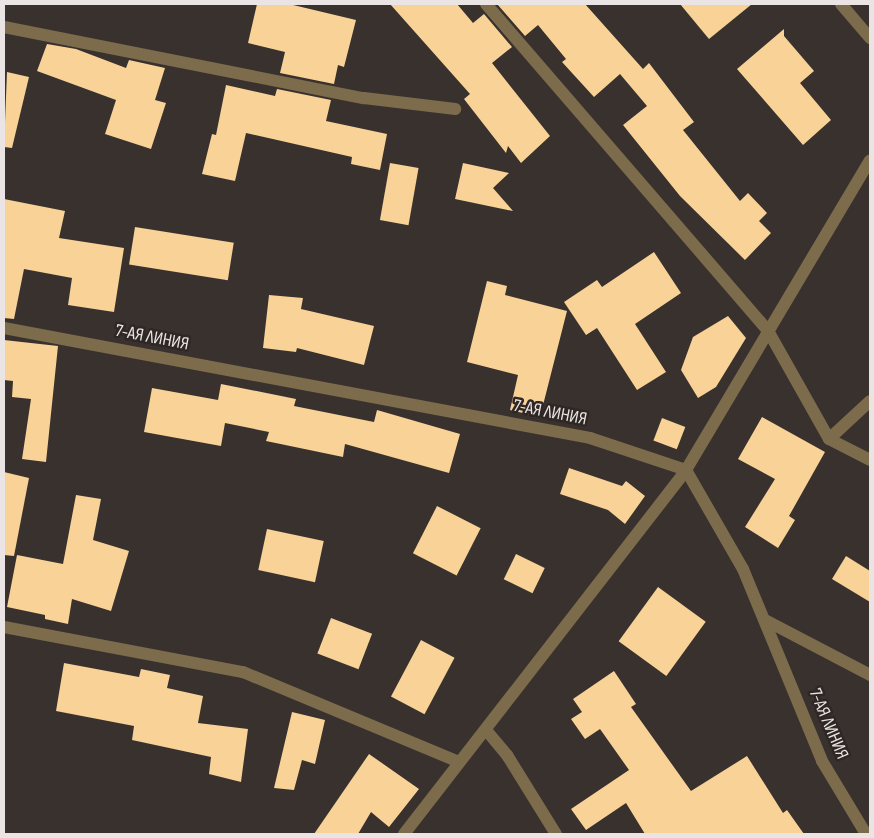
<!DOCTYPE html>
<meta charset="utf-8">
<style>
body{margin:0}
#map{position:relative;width:874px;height:838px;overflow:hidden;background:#38312e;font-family:"Sofia Sans Condensed",sans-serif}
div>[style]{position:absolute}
.building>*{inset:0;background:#f8d296;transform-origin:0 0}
.minor>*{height:12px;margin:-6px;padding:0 6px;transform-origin:6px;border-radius:6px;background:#7c6c4c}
span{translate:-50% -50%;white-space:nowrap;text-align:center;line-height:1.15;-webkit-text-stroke:5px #2e2724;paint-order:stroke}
.street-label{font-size:18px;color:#eae5e4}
.frame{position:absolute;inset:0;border:5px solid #eae5e4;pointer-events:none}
</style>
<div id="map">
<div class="building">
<div style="clip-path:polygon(257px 4px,289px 4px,356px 20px,344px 67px,338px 65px,334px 84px,280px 73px,285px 52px,248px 43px)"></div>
<div style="clip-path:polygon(390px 4px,457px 4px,473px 23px,484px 14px,512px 47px,492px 63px,550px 136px,521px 163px,508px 146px,506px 153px,464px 99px,470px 94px)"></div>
<div style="clip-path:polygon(497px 4px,585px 4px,643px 69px,649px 63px,694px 122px,683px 130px,740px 201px,748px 193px,767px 213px,759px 221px,771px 233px,745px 260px,680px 196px,623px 125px,647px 106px,620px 74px,594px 97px,562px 62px,566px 59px,538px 25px,525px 36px)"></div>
<div style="clip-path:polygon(680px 4px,752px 4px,709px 39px)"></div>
<div style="clip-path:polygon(784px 29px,784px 36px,814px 71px,800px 83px,831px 120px,803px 145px,737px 69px)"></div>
<div style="clip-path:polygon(47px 44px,76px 49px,126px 68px,129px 60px,165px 68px,155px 100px,166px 103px,151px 149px,105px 134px,116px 100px,37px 71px)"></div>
<div style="clip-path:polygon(7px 72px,29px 77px,12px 148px,4px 147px)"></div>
<div style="clip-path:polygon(226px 85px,275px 96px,277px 89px,331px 100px,326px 121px,387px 134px,380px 170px,351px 164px,352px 157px,246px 133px,235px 181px,202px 174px,212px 134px,216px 135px)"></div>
<div style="left:390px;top:163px;width:29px;height:58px;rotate:10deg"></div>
<div style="clip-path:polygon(463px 163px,509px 173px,493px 188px,513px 211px,455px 199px)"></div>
<div style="clip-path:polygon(4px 199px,65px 211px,59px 238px,124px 248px,114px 312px,68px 305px,72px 278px,24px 269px,14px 319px,4px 318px)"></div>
<div style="left:135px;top:227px;width:100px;height:38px;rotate:9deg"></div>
<div style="clip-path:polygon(654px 252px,681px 293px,635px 324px,666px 372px,637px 390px,597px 328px,586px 335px,564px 302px,597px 280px,602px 287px)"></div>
<div style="clip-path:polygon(487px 281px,507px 286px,505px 295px,567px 311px,540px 417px,510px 410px,518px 375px,467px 362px)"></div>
<div style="clip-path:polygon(269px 295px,303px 298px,301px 309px,374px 326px,364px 365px,297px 348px,296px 352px,263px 348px)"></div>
<div style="clip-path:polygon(728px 316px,746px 338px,716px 387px,698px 398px,681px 370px,693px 337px)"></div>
<div style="clip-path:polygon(4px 340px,58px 346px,46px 462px,22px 459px,31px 399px,12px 397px,13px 381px,4px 380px)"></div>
<div style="clip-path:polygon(221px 384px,296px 399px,294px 406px,374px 422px,377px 410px,460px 434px,449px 473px,345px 444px,343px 457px,266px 441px,269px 432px,225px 423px,221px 446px,144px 432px,152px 388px,218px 400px)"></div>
<div style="clip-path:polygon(762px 417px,825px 452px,789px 516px,795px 520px,778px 548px,745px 527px,775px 479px,738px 459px)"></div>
<div style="left:662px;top:418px;width:25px;height:24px;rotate:21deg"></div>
<div style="clip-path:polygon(569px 468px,622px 486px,626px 481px,645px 496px,625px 524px,608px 510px,560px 494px)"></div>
<div style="clip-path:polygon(4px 472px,29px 478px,14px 556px,4px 555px)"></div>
<div style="clip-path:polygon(76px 495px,101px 499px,93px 540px,129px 551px,111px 611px,72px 599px,68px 624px,45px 619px,45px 615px,7px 607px,17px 555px,63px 564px)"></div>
<div style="left:437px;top:506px;width:49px;height:53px;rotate:27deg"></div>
<div style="left:267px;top:529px;width:58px;height:42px;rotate:12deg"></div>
<div style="left:516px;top:554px;width:32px;height:28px;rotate:26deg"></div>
<div style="clip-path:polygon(846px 556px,870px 571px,870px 602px,832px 579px)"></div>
<div style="left:658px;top:587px;width:59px;height:67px;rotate:36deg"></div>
<div style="left:331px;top:618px;width:44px;height:38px;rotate:21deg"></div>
<div style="left:421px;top:640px;width:38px;height:64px;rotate:28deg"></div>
<div style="clip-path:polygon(64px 663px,139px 677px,141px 669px,170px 675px,167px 688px,203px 696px,198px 723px,248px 729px,241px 782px,209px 774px,211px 757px,132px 740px,134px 726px,56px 711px)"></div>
<div style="clip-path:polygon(614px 671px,636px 704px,631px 707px,691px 791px,747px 756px,783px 813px,787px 810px,804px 834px,645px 834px,626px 803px,586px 830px,571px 809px,629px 770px,600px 729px,585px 739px,571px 719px,582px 712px,573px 699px)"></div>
<div style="clip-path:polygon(292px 712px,325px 720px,315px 764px,302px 760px,294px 790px,274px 788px)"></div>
<div style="clip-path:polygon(369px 754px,419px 789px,389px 827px,371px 812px,358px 834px,314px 834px)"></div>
</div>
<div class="minor">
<div style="left:486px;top:4px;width:430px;rotate:49.2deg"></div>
<div style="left:767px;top:329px;width:126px;rotate:60.6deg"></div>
<div style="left:829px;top:439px;width:46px;rotate:27.1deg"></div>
<div style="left:841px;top:4px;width:45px;rotate:49.5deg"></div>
<div style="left:4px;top:27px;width:367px;rotate:11.2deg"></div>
<div style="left:364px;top:98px;width:92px;rotate:6.9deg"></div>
<div style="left:4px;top:328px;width:596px;rotate:10.63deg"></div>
<div style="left:590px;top:438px;width:101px;rotate:18.4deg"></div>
<div style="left:686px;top:470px;width:114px;rotate:60.1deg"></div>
<div style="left:743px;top:569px;width:208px;rotate:67.6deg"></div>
<div style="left:822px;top:761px;width:85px;rotate:58.9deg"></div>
<div style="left:829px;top:439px;width:56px;rotate:-42.8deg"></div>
<div style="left:765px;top:620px;width:119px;rotate:27.6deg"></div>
<div style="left:4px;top:627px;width:243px;rotate:10.7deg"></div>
<div style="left:243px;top:672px;width:234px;rotate:22.6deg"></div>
<div style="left:486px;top:730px;width:33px;rotate:50deg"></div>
<div style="left:507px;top:755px;width:93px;rotate:58.2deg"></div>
<div style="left:404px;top:834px;width:460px;rotate:-52.2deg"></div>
<div style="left:686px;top:470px;width:360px;rotate:-59.3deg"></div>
</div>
<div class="street-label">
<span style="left:152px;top:338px;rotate:11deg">7-АЯ ЛИНИЯ</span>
<span style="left:550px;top:413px;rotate:11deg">7-АЯ ЛИНИЯ</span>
<span style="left:828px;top:724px;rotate:67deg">7-АЯ ЛИНИЯ</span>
</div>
<div class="frame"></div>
</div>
